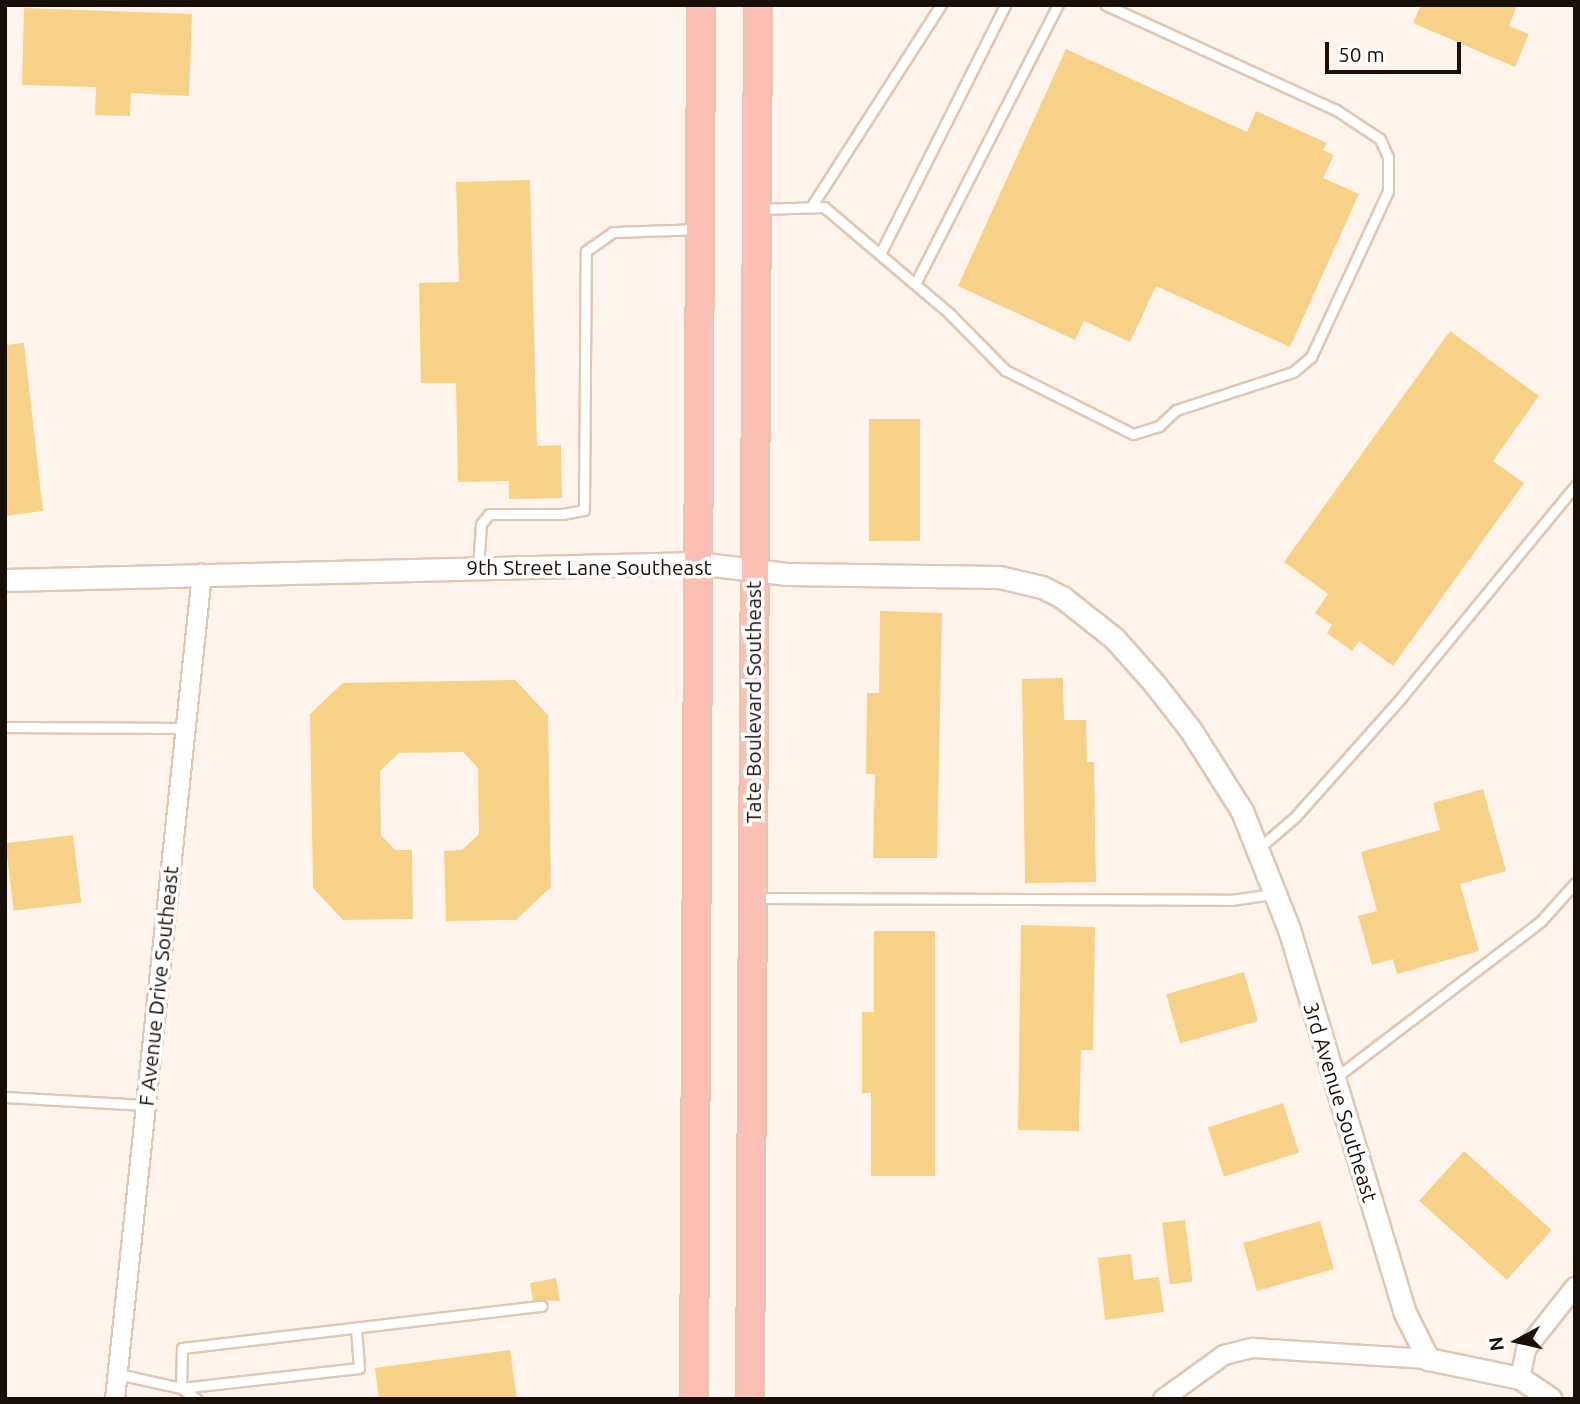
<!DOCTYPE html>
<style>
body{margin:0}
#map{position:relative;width:1580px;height:1404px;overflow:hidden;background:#fff4ec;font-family:Ubuntu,sans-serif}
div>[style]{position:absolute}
.building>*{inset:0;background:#f8d189;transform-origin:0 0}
.roads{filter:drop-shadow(2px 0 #e1c6b4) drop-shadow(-2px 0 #e1c6b4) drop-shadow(0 2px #e1c6b4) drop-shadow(0 -2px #e1c6b4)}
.service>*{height:9px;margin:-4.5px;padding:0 4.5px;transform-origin:4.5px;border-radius:4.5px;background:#fff}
.minor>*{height:18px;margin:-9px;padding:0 9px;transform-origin:9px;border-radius:9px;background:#fff}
.tertiary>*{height:21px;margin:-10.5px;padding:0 10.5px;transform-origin:10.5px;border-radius:10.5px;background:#fff}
.primary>*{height:26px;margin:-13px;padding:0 13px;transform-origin:13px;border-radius:13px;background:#fbbfb6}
span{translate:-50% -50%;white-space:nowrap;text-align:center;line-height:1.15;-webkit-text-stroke:7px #fff;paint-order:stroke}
.street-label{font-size:21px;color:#180f09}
.frame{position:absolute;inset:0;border:7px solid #180f09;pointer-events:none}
.north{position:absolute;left:1482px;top:1306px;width:70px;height:70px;-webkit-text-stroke:5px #fff;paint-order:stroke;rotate:262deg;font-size:19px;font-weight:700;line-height:28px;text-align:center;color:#180f09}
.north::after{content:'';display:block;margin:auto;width:24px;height:32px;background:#180f09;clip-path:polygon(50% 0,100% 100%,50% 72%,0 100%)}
.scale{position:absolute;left:1325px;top:42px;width:136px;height:32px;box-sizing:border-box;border:4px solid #180f09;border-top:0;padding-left:9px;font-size:21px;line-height:24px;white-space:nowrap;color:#180f09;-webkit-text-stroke:5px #fff;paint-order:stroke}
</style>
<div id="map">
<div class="building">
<div style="clip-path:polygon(1421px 5px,1517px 5px,1509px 26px,1529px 34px,1515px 67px,1413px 23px)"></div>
<div style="clip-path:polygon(24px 8px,192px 14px,189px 96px,131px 93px,130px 116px,95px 115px,96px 87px,22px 85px)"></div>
<div style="clip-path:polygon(1066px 49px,1247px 132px,1256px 111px,1327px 143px,1323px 150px,1334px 155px,1323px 178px,1359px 194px,1290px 347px,1156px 286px,1130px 342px,1084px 321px,1075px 340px,958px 286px)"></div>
<div style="clip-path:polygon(530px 180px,537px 446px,561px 445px,562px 498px,509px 499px,509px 481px,458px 482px,456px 383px,421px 383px,419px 283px,459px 282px,456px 182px)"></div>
<div style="clip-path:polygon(1450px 331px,1539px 396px,1493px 461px,1524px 483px,1393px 666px,1359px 641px,1352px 651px,1327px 633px,1332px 625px,1315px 613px,1328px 594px,1284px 562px)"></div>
<div style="clip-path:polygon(24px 343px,43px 511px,5px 516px,5px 345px)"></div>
<div style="left:869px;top:419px;width:51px;height:122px"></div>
<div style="clip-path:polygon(880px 611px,942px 613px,937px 858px,873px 858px,875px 774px,866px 774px,867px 693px,879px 693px)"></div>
<div style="clip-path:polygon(1063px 678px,1064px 720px,1086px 720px,1087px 762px,1094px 762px,1096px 882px,1025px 883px,1022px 679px)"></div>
<div style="clip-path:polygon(515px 680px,548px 715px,551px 887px,516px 920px,446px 921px,444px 851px,462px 850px,479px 834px,478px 768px,463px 752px,399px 753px,380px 771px,381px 835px,395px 850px,412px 850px,413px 919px,343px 920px,313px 888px,310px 714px,343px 683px)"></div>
<div style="clip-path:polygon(1483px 789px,1506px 871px,1460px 884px,1479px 951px,1397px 974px,1393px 959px,1372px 965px,1358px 916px,1377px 911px,1361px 852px,1440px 830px,1433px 803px)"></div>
<div style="left:73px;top:835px;width:68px;height:68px;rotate:83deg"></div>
<div style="clip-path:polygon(1021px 925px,1095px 927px,1093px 1050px,1081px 1050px,1079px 1131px,1018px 1130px)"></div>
<div style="clip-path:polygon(874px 931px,935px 931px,935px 1176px,871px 1176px,871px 1093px,862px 1093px,862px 1012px,874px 1012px)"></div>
<div style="left:1244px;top:972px;width:51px;height:81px;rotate:74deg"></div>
<div style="left:1283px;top:1103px;width:52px;height:79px;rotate:72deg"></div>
<div style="left:1464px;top:1151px;width:118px;height:67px;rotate:42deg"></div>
<div style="left:1185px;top:1220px;width:62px;height:23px;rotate:83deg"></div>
<div style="left:1320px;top:1221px;width:50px;height:80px;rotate:74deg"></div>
<div style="clip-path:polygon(1131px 1254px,1134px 1280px,1159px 1277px,1164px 1312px,1105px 1320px,1098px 1258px)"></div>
<div style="clip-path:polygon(556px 1278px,560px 1301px,533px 1300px,530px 1283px)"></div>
<div style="clip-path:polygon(510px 1350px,517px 1399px,379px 1399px,375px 1368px)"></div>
</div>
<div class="roads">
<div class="service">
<div style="left:813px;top:204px;width:237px;rotate:-57.3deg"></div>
<div style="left:760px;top:209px;width:64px;rotate:-1.8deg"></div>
<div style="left:824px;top:207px;width:164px;rotate:40.3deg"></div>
<div style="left:949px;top:313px;width:80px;rotate:45.5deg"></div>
<div style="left:1005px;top:370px;width:143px;rotate:26.6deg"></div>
<div style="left:1133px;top:434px;width:27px;rotate:-17deg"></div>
<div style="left:1159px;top:426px;width:23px;rotate:-43deg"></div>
<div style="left:1176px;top:410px;width:123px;rotate:-18deg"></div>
<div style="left:1293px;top:372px;width:23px;rotate:-40deg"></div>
<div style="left:1311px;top:357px;width:183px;rotate:-65.1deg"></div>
<div style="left:1388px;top:191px;width:34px;rotate:-90deg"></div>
<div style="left:1388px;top:157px;width:20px;rotate:-114deg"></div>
<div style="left:1380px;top:139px;width:53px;rotate:-146.6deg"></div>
<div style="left:1336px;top:110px;width:253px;rotate:-155.5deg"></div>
<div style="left:880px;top:254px;width:279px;rotate:-63.3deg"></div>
<div style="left:915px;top:284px;width:314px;rotate:-62.9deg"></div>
<div style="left:478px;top:568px;width:44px;rotate:-86.1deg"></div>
<div style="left:481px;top:524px;width:13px;rotate:-51deg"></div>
<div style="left:489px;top:514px;width:73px"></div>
<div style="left:562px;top:514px;width:22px;rotate:-10deg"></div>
<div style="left:584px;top:510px;width:259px;rotate:-89.6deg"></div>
<div style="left:586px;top:251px;width:33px;rotate:-35deg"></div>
<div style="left:613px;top:232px;width:84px;rotate:-2deg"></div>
<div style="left:5px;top:727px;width:180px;rotate:0.3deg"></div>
<div style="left:1259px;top:848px;width:48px;rotate:-40.7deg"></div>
<div style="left:1295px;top:817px;width:158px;rotate:-48.3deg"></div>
<div style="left:1400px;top:699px;width:276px;rotate:-50.6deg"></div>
<div style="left:756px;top:898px;width:475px;rotate:0.2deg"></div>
<div style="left:1231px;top:900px;width:42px;rotate:-8.1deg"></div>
<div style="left:1335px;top:1078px;width:259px;rotate:-37.3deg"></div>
<div style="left:1541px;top:921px;width:51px;rotate:-48.2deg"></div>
<div style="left:5px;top:1097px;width:140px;rotate:3.3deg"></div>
<div style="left:356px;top:1328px;width:40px;rotate:85.7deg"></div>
<div style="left:359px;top:1368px;width:179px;rotate:173.6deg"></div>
<div style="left:181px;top:1388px;width:40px;rotate:-88.6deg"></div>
<div style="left:182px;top:1348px;width:362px;rotate:-6.7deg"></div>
<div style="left:118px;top:1374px;width:65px;rotate:12.5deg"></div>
<div style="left:181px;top:1388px;width:19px;rotate:35deg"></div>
</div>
<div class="minor">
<div style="left:1520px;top:1378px;width:30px;rotate:-78deg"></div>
<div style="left:1526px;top:1349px;width:79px;rotate:-51.7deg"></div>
<div style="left:115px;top:1399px;width:830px;rotate:-83.98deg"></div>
<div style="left:1163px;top:1399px;width:75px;rotate:-35.8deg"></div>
<div style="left:1224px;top:1355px;width:30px;rotate:-14deg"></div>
<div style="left:1253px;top:1348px;width:175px;rotate:3.6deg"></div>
</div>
<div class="tertiary">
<div style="left:5px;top:580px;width:692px;rotate:-1.41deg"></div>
<div style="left:697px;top:563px;width:90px;rotate:7deg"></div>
<div style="left:786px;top:574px;width:213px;rotate:0.8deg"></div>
<div style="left:999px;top:577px;width:44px;rotate:13.1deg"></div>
<div style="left:1042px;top:587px;width:22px;rotate:27deg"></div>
<div style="left:1062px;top:597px;width:66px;rotate:38.3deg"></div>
<div style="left:1114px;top:638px;width:60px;rotate:48.4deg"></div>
<div style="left:1154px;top:683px;width:58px;rotate:52deg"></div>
<div style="left:1190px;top:729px;width:97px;rotate:57.6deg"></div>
<div style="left:1242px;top:811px;width:127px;rotate:68.3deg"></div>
<div style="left:1289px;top:929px;width:399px;rotate:73.2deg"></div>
<div style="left:1404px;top:1311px;width:54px;rotate:63.4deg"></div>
<div style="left:1428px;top:1359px;width:94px;rotate:11.7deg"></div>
<div style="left:1520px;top:1378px;width:37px;rotate:34deg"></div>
</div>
<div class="primary">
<div style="left:694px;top:1399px;width:1394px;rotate:-89.71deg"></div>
<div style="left:750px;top:1399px;width:1394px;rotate:-89.67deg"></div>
</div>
</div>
<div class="street-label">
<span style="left:589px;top:567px">9th Street Lane Southeast</span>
<span style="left:753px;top:702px;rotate:-90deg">Tate Boulevard Southeast</span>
<span style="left:158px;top:986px;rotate:-84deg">F Avenue Drive Southeast</span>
<span style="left:1341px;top:1102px;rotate:73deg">3rd Avenue Southeast</span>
</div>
<div class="frame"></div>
<div class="north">N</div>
<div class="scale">50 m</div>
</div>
